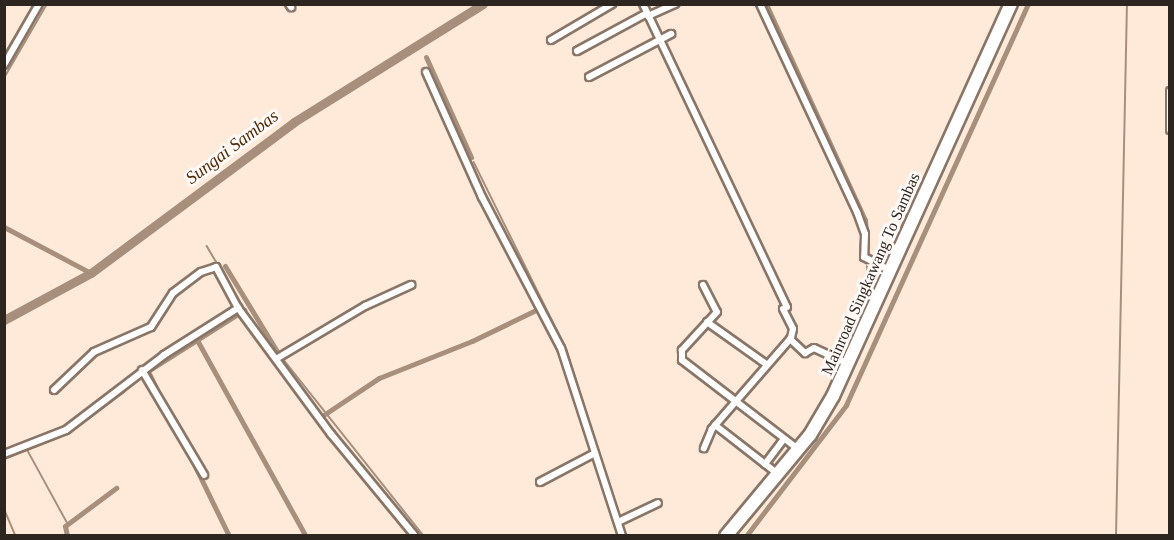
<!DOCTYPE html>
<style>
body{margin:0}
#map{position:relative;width:1174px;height:540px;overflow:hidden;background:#ffead9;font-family:"Times New Roman",serif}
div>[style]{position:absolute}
.stream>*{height:1.5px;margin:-0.75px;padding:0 0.75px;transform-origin:0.75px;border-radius:0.75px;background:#a88f7b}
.canal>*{height:5px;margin:-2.5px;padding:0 2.5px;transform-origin:2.5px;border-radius:2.5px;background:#a88f7b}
.river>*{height:9px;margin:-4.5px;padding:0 4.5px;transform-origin:4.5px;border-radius:4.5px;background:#a88f7b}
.roads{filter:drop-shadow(2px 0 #897668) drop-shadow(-2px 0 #897668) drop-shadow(0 2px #897668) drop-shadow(0 -2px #897668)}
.street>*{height:6px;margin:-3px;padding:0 3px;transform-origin:3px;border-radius:3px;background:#fff}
.highway>*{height:12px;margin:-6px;padding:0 6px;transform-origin:6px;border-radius:6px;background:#fff}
span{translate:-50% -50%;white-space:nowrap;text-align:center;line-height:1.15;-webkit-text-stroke:6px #fffaf7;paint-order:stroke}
.street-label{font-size:16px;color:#2d2620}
.water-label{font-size:18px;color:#512c06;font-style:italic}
.frame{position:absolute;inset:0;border:6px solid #2d2620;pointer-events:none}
</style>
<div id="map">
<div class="stream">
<div style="left:4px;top:78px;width:86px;rotate:-59.8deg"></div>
<div style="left:474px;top:162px;width:210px;rotate:63.7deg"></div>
<div style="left:567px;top:350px;width:174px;rotate:72.6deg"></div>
<div style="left:207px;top:246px;width:88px;rotate:59.4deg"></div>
<div style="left:283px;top:359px;width:101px;rotate:-30.9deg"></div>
<div style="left:284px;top:360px;width:225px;rotate:51.5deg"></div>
<div style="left:27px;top:449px;width:85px;rotate:61.3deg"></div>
<div style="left:4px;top:508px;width:30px;rotate:67deg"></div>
<div style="left:1116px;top:536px;width:532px;rotate:-88.82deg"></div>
</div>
<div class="canal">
<div style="left:766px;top:4px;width:238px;rotate:65.4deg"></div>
<div style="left:865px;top:220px;width:12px;rotate:85deg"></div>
<div style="left:4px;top:57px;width:61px;rotate:-59.7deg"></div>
<div style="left:426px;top:57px;width:110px;rotate:65.8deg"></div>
<div style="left:4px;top:227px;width:98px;rotate:27.9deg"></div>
<div style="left:868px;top:265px;width:39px;rotate:87deg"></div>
<div style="left:225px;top:266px;width:102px;rotate:58.7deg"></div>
<div style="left:197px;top:340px;width:221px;rotate:61deg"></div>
<div style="left:160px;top:396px;width:28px;rotate:-116deg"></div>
<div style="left:148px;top:371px;width:114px;rotate:-32.4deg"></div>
<div style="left:325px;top:414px;width:65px;rotate:-33.7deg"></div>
<div style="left:379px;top:378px;width:100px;rotate:-21.7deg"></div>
<div style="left:472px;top:341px;width:71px;rotate:-25.8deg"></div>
<div style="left:68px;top:431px;width:69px;rotate:-36.7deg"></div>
<div style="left:190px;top:456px;width:89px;rotate:64deg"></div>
<div style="left:4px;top:457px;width:57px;rotate:-21.6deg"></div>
<div style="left:67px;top:536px;width:10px;rotate:-101deg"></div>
<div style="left:65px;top:526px;width:64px;rotate:-36.7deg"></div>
<div style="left:746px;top:536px;width:165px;rotate:-52.6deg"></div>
<div style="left:846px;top:405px;width:440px;rotate:-65.6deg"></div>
</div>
<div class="river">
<div style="left:4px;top:320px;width:99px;rotate:-28.4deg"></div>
<div style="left:91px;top:273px;width:253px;rotate:-36.6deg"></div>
<div style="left:294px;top:122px;width:223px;rotate:-32deg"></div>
</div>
<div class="roads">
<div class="street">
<div style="left:289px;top:4px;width:4px;rotate:56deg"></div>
<div style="left:643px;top:4px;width:335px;rotate:64.6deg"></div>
<div style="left:787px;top:307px;width:4px;rotate:153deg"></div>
<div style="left:783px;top:309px;width:22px;rotate:63deg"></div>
<div style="left:793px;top:329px;width:9px;rotate:103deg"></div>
<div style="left:791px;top:338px;width:121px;rotate:131deg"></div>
<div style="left:712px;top:429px;width:21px;rotate:113deg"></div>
<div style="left:760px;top:4px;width:230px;rotate:65deg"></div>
<div style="left:857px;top:212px;width:23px;rotate:70deg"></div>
<div style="left:865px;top:234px;width:23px;rotate:92deg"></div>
<div style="left:864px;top:257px;width:30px;rotate:27deg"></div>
<div style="left:648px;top:16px;width:30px;rotate:-24deg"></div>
<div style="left:551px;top:40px;width:71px;rotate:-30.5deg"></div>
<div style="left:577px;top:51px;width:80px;rotate:-28.5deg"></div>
<div style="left:4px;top:65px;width:70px;rotate:-60.2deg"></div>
<div style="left:426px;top:72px;width:137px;rotate:65.9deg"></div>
<div style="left:482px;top:197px;width:170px;rotate:62.4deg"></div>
<div style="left:561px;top:348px;width:198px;rotate:72deg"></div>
<div style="left:589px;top:77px;width:93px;rotate:-27.7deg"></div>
<div style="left:1170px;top:91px;width:39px;rotate:90deg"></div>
<div style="left:703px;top:285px;width:30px;rotate:63deg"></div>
<div style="left:717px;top:312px;width:52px;rotate:132.6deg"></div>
<div style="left:682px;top:350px;width:10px;rotate:90deg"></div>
<div style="left:682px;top:360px;width:146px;rotate:37.5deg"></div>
<div style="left:707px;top:322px;width:72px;rotate:35.4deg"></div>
<div style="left:790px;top:339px;width:21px;rotate:43deg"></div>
<div style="left:805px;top:353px;width:10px;rotate:-29deg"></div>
<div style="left:814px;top:348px;width:38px;rotate:25deg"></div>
<div style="left:276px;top:359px;width:104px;rotate:-30.8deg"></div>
<div style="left:365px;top:306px;width:51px;rotate:-24.5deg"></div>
<div style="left:142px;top:370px;width:122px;rotate:59.4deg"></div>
<div style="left:54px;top:390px;width:55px;rotate:-43.5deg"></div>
<div style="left:94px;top:352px;width:62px;rotate:-23.7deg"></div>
<div style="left:151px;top:327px;width:40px;rotate:-57.1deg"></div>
<div style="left:173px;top:293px;width:35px;rotate:-37deg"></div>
<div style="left:201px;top:272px;width:16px;rotate:-18deg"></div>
<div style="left:216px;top:267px;width:47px;rotate:61.8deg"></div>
<div style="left:238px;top:308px;width:157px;rotate:53.6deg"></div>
<div style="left:331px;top:434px;width:132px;rotate:50.5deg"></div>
<div style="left:715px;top:425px;width:80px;rotate:37.9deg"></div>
<div style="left:4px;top:454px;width:66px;rotate:-21.2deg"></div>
<div style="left:66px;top:430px;width:123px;rotate:-37.4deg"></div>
<div style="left:164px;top:355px;width:88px;rotate:-32.4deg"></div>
<div style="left:765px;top:464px;width:31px;rotate:-53deg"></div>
<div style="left:540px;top:482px;width:62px;rotate:-27.8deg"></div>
<div style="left:618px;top:522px;width:44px;rotate:-25.4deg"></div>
</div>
<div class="highway">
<div style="left:726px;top:536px;width:131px;rotate:-50.3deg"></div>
<div style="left:810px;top:435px;width:45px;rotate:-59.5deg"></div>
<div style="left:833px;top:396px;width:431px;rotate:-65.6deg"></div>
</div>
</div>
<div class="street-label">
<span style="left:871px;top:274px;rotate:-66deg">Mainroad Singkawang To Sambas</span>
</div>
<div class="water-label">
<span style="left:232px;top:147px;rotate:-37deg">Sungai Sambas</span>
</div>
<div class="frame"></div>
</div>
